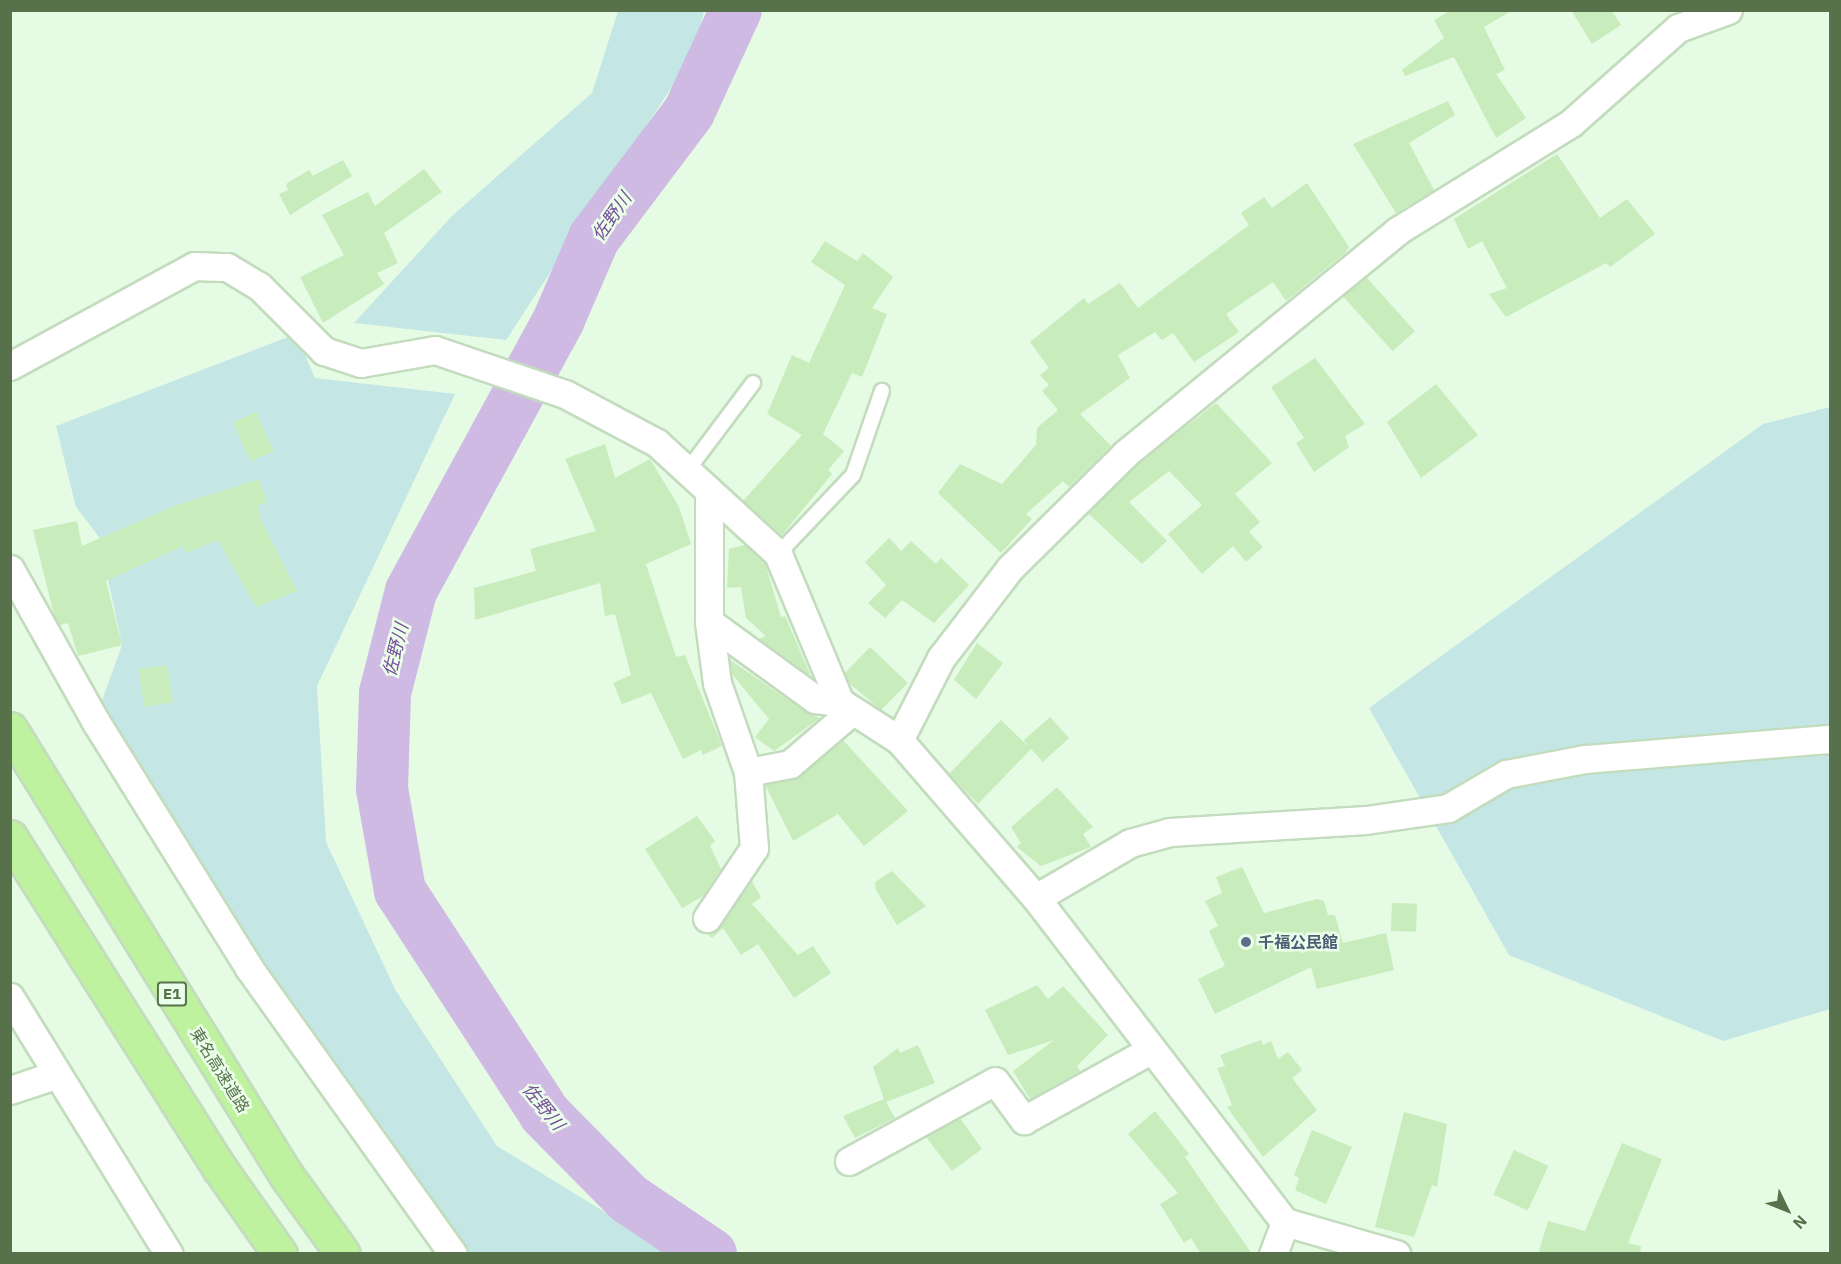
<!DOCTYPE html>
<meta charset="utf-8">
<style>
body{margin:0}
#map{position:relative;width:1841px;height:1264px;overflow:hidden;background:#e5fbe4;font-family:"IBM Plex Sans","Noto Sans JP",sans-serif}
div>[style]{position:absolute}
.green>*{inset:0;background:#c4e7e6}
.river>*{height:52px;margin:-26px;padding:0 26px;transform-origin:26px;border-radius:26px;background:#cfbae3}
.building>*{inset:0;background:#c8ecbc;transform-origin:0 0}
.roads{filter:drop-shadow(2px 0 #c3dcbe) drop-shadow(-2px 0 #c3dcbe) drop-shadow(0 2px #c3dcbe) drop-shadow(0 -2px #c3dcbe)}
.lane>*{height:14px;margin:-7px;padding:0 7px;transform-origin:7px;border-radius:7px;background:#fff}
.street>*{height:27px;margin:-13.5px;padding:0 13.5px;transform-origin:13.5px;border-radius:13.5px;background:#fff}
.highway>*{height:33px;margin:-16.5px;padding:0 16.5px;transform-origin:16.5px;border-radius:16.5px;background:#bff29f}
.dots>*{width:16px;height:16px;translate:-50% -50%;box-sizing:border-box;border:3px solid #ebfeea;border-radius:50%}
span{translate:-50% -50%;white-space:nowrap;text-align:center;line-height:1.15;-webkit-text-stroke:5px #ebfeea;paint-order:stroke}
.shield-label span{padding:2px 4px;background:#ebfeea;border:2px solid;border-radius:4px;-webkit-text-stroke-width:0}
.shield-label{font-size:15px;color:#57724b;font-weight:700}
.service-label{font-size:16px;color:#4e5e75;font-weight:700}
.left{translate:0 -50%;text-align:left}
.street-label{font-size:16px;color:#57724b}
.water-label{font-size:18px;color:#765098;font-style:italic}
.frame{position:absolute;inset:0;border:12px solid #57724b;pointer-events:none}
.north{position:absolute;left:1757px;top:1180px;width:60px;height:60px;-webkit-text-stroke:4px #ebfeea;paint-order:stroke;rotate:133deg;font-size:16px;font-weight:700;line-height:24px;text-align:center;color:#57724b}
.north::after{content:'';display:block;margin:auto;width:21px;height:27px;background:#57724b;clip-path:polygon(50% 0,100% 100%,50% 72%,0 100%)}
</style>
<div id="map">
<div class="green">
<div style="clip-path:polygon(618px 11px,704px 11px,694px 53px,506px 340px,354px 323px,452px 216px,592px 93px)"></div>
<div style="clip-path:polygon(296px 334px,315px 378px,455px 394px,317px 686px,326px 842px,396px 991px,497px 1146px,672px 1253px,466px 1253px,235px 927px,100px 706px,122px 645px,99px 537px,76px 507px,56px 426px)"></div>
<div style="clip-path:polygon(1830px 407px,1830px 1009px,1723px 1041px,1509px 955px,1369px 708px,1763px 424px)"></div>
</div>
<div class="river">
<div style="left:711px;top:1254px;width:99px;rotate:-146.1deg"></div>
<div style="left:629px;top:1199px;width:120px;rotate:-134.7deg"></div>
<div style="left:545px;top:1114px;width:266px;rotate:-123deg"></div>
<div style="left:400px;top:891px;width:104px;rotate:-100deg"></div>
<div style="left:382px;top:789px;width:96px;rotate:-88.2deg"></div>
<div style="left:385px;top:693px;width:105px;rotate:-75.7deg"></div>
<div style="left:411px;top:591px;width:310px;rotate:-61.4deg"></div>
<div style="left:559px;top:319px;width:88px;rotate:-66.6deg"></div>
<div style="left:594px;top:238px;width:158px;rotate:-53deg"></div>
<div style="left:689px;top:112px;width:112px;rotate:-65.3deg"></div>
</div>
<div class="building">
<div style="clip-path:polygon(1451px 10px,1513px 10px,1484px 27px,1505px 70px,1496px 74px,1526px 118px,1496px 138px,1454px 57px,1405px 76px,1402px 70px,1444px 38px,1434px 20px)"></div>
<div style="clip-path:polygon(1571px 10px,1611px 10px,1621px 25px,1592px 44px)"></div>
<div style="clip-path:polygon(1448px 101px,1455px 115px,1409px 143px,1434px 190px,1396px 213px,1353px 144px)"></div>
<div style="clip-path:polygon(1557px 154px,1600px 218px,1627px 199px,1655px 234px,1610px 267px,1606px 263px,1506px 317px,1489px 294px,1507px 288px,1482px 241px,1468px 249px,1454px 219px)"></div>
<div style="clip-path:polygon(343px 160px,352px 176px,290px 215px,279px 194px,288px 190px,286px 184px,309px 170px,313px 176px)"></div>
<div style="clip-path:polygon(424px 169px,442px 192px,384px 233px,398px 263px,377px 273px,384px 284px,323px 323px,300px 277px,344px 255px,322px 215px,368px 192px,375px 206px)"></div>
<div style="clip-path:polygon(1307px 183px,1349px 247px,1345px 253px,1286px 301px,1273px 282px,1226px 314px,1239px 332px,1194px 362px,1173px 333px,1162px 340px,1155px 332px,1118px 355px,1130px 378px,1080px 414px,1111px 446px,1069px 487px,1063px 481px,1026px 514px,1032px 519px,1001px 553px,938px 493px,960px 464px,1002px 484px,1036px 445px,1037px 428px,1058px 410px,1042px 391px,1049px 385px,1040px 375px,1049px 368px,1030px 342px,1084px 298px,1088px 304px,1120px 283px,1138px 308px,1249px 225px,1241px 213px,1264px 197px,1272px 208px)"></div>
<div style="clip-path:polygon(825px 241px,857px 261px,863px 253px,893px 277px,872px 308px,887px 314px,862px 377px,852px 373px,823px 434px,844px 451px,828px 470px,832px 474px,782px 535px,743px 501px,802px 435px,767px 414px,792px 355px,809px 363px,845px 285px,811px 262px)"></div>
<div style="left:1366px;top:277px;width:73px;height:30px;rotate:48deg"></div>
<div style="clip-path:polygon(1315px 358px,1365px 424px,1345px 436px,1349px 447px,1314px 472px,1296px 443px,1304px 438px,1271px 387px)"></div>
<div style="clip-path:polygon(1436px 384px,1478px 435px,1421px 478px,1387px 422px)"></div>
<div style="clip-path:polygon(1216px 403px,1272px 463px,1235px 494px,1260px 522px,1249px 532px,1263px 547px,1246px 562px,1233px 546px,1202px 574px,1168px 534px,1202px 505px,1169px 471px,1129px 502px,1167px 541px,1142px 564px,1088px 513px,1133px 468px)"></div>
<div style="left:256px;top:412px;width:43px;height:25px;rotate:66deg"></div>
<div style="clip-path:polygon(605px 444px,615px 478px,650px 459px,679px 507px,691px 544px,646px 564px,676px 657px,685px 655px,722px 746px,703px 755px,701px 750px,683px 759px,651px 693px,622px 704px,613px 683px,631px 675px,615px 614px,605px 616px,600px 583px,475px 620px,474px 588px,536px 571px,530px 549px,596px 531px,565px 459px)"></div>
<div style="clip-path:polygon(259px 479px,267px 502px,258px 506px,260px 518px,297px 591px,256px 607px,218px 540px,186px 553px,183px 546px,106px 581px,122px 645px,78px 656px,68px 623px,60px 625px,54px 615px,33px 530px,77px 521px,82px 546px,174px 506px)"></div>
<div style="clip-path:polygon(889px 538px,901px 551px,911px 541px,936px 564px,941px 558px,969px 585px,934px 623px,902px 600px,885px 618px,868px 603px,886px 585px,865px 562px)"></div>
<div style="clip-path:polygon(745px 545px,765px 563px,781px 617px,785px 616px,811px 676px,759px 639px,766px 636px,746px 618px,741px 587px,727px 588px,729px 549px)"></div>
<div style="clip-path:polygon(977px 643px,1003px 663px,976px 699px,954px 680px)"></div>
<div style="clip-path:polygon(870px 647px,908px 683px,881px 710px,850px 684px,845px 673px)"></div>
<div style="clip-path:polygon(730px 660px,806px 712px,820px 718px,774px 751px,755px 737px,769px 719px,732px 674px)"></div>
<div style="left:167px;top:665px;width:38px;height:29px;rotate:81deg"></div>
<div style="clip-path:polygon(1050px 717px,1069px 738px,1043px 762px,1031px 749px,978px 804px,949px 774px,1001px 720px,1029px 747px,1024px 740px)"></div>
<div style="clip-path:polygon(843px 740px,908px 811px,864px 846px,838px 814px,793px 841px,765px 785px,800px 776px)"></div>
<div style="clip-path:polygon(1057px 787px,1093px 827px,1083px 834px,1091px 847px,1041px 866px,1017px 847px,1021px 843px,1011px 827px)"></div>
<div style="clip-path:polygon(697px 816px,715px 841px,710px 846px,721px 869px,703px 896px,682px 908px,645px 849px)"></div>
<div style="clip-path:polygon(1242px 867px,1264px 913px,1317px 899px,1324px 901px,1328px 915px,1335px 915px,1343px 943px,1386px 933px,1394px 970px,1317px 989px,1311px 967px,1215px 1014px,1198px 979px,1225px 966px,1209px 931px,1218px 926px,1205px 901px,1222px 893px,1216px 877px)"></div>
<div style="clip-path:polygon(892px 871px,926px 906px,897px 925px,876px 890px,875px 882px)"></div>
<div style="clip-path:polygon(751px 880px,761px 897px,752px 904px,798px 955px,813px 946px,831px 973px,794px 998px,758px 944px,741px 955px,723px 928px,712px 938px,707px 934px,720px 927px)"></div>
<div style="left:1392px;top:903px;width:25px;height:28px;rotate:2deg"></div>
<div style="clip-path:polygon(1037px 985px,1048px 999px,1063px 986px,1108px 1035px,1077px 1066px,1080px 1071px,1030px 1099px,1013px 1071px,1054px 1040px,1008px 1055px,985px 1010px)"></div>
<div style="clip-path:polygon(1261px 1040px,1263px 1045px,1271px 1041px,1278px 1059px,1288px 1052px,1302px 1070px,1292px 1078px,1317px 1110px,1263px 1157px,1227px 1107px,1232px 1105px,1217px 1068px,1225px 1066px,1220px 1055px)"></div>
<div style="clip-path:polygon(918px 1045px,935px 1083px,886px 1102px,895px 1118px,855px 1138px,843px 1116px,884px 1099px,873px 1067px,898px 1048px,900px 1053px)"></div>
<div style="clip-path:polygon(1155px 1111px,1189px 1154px,1185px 1157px,1252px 1254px,1201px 1254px,1191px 1238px,1184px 1243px,1160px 1204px,1178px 1193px,1128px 1134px)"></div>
<div style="clip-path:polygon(1404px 1112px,1447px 1124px,1437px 1187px,1432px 1185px,1414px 1237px,1375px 1227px)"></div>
<div style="clip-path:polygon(960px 1118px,982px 1149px,952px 1171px,926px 1137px)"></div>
<div style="clip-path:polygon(1312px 1130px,1352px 1147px,1326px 1204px,1295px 1190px,1299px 1178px,1294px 1175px)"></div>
<div style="clip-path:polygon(1622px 1143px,1662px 1159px,1628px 1243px,1641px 1246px,1640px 1254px,1538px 1254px,1548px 1221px,1585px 1231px)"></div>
<div style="left:1514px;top:1150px;width:38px;height:49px;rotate:25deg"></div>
</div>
<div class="roads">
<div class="lane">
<div style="left:687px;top:471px;width:110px;rotate:-53.1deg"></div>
<div style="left:778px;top:554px;width:109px;rotate:-46.5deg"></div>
<div style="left:853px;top:475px;width:89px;rotate:-71deg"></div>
</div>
<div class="street">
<div style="left:10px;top:366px;width:209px;rotate:-28.5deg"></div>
<div style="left:194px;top:266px;width:33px;rotate:2deg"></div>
<div style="left:227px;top:267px;width:37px;rotate:31deg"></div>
<div style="left:259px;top:286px;width:92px;rotate:45deg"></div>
<div style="left:324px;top:351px;width:39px;rotate:18deg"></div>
<div style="left:361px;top:363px;width:75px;rotate:-10deg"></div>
<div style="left:435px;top:350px;width:137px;rotate:18.7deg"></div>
<div style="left:565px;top:394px;width:104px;rotate:28deg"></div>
<div style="left:657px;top:443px;width:164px;rotate:42.5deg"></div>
<div style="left:778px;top:554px;width:160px;rotate:67.3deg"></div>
<div style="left:840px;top:702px;width:70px;rotate:32.8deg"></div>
<div style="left:899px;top:740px;width:209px;rotate:49.1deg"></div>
<div style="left:1036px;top:898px;width:409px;rotate:52.5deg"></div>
<div style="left:1285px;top:1222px;width:116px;rotate:16.1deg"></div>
<div style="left:10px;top:569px;width:176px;rotate:60.7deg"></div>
<div style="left:96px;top:722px;width:290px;rotate:58.1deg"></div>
<div style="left:249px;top:968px;width:351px;rotate:54.5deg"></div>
<div style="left:709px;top:622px;width:131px;rotate:36deg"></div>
<div style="left:815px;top:699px;width:25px;rotate:7deg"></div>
<div style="left:899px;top:740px;width:92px;rotate:-62.9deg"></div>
<div style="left:941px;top:658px;width:113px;rotate:-52.5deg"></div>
<div style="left:1010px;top:568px;width:162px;rotate:-44.7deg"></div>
<div style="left:1125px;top:454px;width:352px;rotate:-39.3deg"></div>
<div style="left:1397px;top:231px;width:205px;rotate:-31.8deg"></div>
<div style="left:1571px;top:123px;width:143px;rotate:-41.6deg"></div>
<div style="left:1678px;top:28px;width:53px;rotate:-19.8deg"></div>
<div style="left:748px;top:772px;width:43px;rotate:-10.8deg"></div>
<div style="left:790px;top:764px;width:82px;rotate:-40.5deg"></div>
<div style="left:1036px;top:898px;width:109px;rotate:-30.3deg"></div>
<div style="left:1130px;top:843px;width:41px;rotate:-15.4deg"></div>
<div style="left:1170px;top:832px;width:196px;rotate:-3.5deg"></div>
<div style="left:1366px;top:820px;width:83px;rotate:-8.3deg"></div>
<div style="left:1448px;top:808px;width:67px;rotate:-30.4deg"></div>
<div style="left:1506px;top:774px;width:80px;rotate:-10.8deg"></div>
<div style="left:1585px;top:759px;width:246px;rotate:-4.7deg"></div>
<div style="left:707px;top:918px;width:84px;rotate:-56.1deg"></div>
<div style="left:754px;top:848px;width:76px;rotate:-94.5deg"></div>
<div style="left:748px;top:772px;width:94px;rotate:-109.2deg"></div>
<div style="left:717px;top:683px;width:62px;rotate:-97.5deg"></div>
<div style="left:709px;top:622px;width:131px;rotate:-90deg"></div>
<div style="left:10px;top:997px;width:302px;rotate:58.3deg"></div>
<div style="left:10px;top:1090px;width:47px;rotate:-18.4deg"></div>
<div style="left:849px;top:1161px;width:166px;rotate:-28.7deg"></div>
<div style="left:995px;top:1081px;width:49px;rotate:53.4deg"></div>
<div style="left:1024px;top:1120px;width:146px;rotate:-29deg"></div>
<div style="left:1273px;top:1254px;width:34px;rotate:-69deg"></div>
</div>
<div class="highway">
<div style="left:10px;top:729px;width:524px;rotate:58.25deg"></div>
<div style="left:286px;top:1175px;width:97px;rotate:54.2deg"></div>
<div style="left:10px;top:837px;width:393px;rotate:57.7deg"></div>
<div style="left:220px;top:1169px;width:104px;rotate:54.8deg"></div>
</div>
</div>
<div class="dots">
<div style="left:1246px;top:942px;background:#5c6f8a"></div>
</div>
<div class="shield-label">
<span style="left:172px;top:994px">E1</span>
</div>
<div class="service-label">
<span class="left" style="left:1258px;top:942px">千福公民館</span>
</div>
<div class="street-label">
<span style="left:220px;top:1070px;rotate:58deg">東名高速道路</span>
</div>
<div class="water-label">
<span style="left:612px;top:217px;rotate:-55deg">佐野川</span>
<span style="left:396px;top:650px;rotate:-76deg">佐野川</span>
<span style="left:543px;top:1107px;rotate:51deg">佐野川</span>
</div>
<div class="frame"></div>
<div class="north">N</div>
</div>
